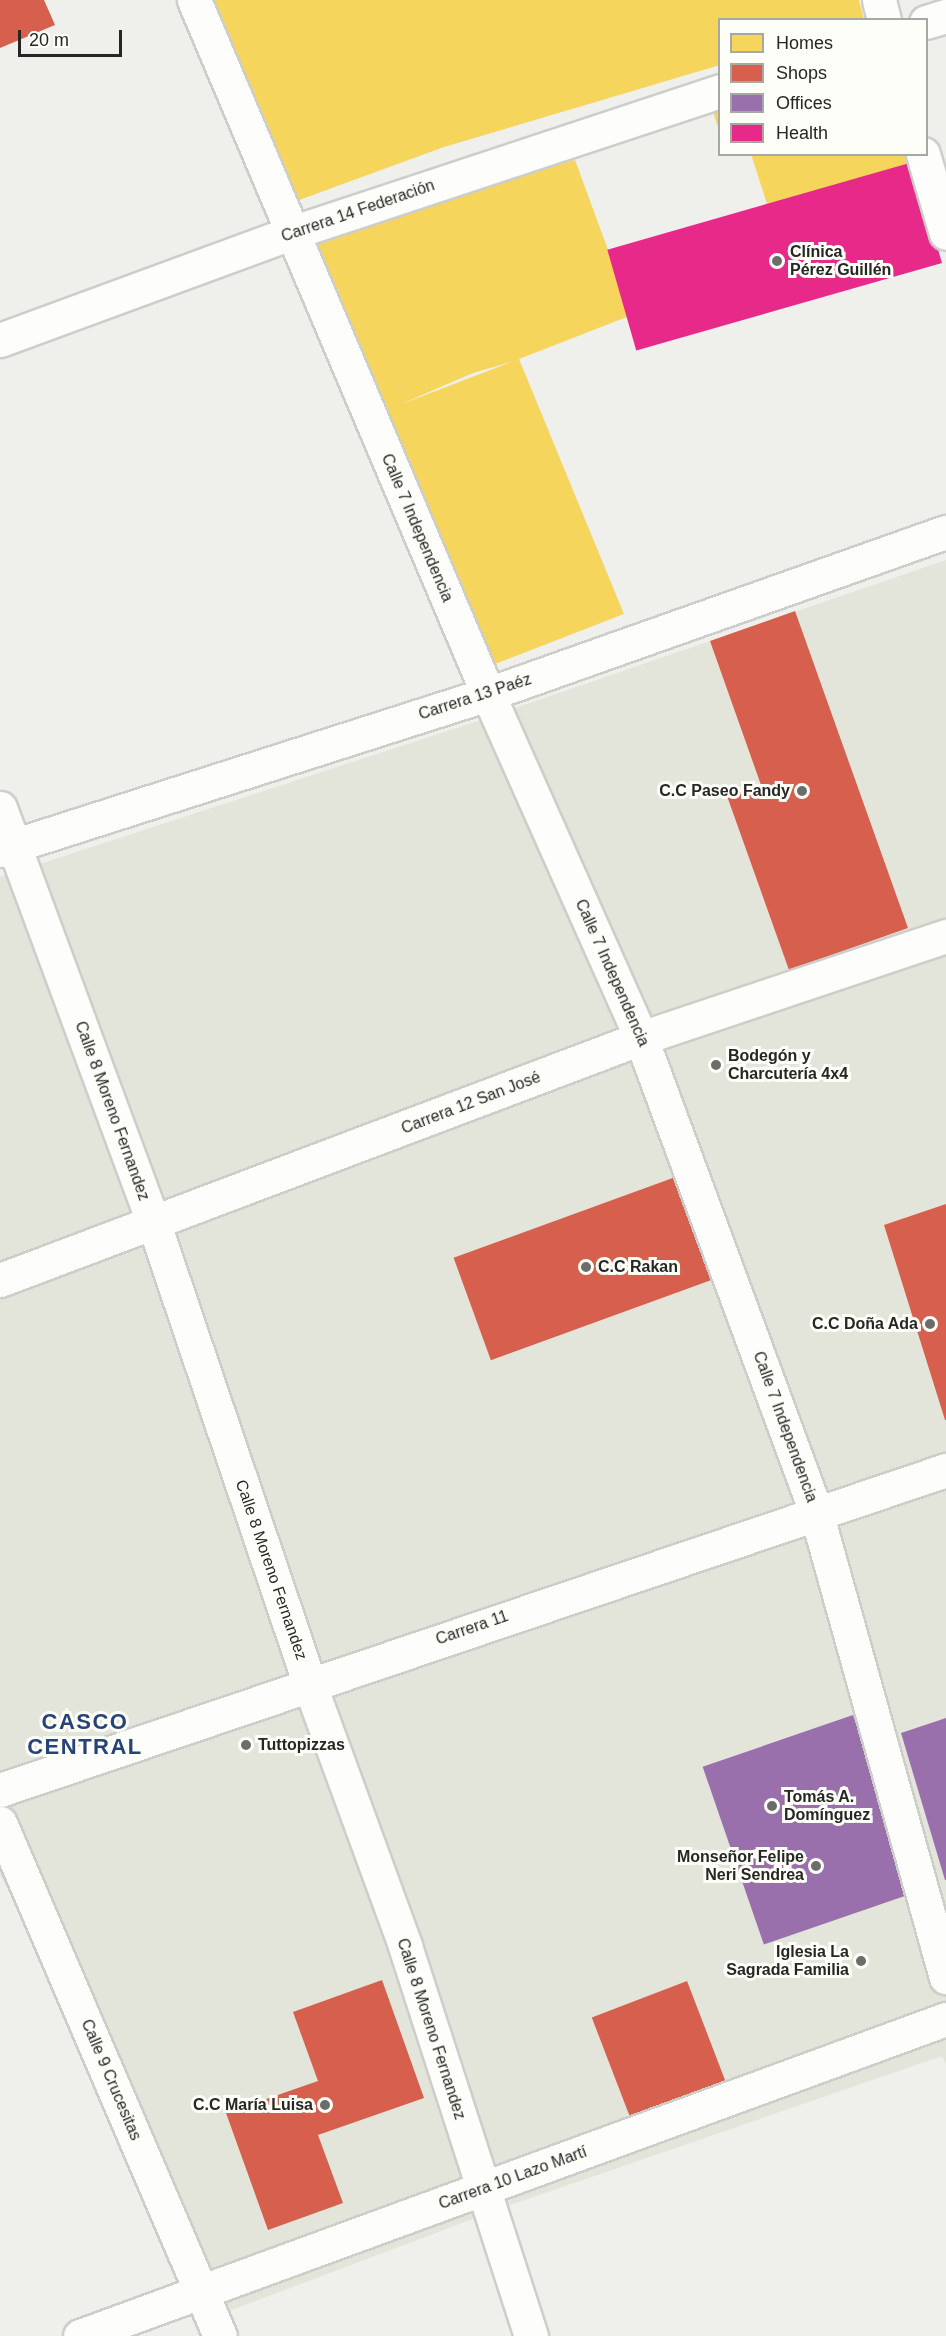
<!DOCTYPE html>
<meta charset="utf-8">
<style>
body{margin:0}
#map{position:relative;width:946px;height:2336px;overflow:hidden;background:#efefeb;font-family:Arial,sans-serif}
div>[style]{position:absolute}
.built>*{inset:0;background:#e3e4da}
.homes>*{inset:0;background:#f6d55c}
.shops>*{inset:0;background:#d6604d;transform-origin:0 0}
.offices>*{inset:0;background:#9970ab;transform-origin:0 0}
.health>*{inset:0;background:#e7298a;transform-origin:0 0}
.roads{filter:drop-shadow(2px 0 #cdcdca) drop-shadow(-2px 0 #cdcdca) drop-shadow(0 2px #cdcdca) drop-shadow(0 -2px #cdcdca)}
.street>*{height:33px;margin:-16.5px;padding:0 16.5px;transform-origin:16.5px;border-radius:16.5px;background:#fdfdfc}
.dots>*{width:16px;height:16px;translate:-50% -50%;box-sizing:border-box;border:3px solid #fdfef8;border-radius:50%}
span{translate:-50% -50%;white-space:nowrap;text-align:center;line-height:1.15;-webkit-text-stroke:6px #fdfef8;paint-order:stroke}
.street-label{font-size:16px;color:#262624}
.poi-label{font-size:16px;color:#262624;font-weight:700}
.left{translate:0 -50%;text-align:left}
.right{translate:-100% -50%;text-align:right}
.district-label{font-size:22px;color:#254279;font-weight:700;letter-spacing:1.5px}
.legend{position:absolute;left:718px;top:18px;width:210px;height:138px;box-sizing:border-box;background:#fdfef8;border:2px solid #a7a8a3;margin:0;padding:8px 10px;list-style:none;font-size:18px;color:#262624}
.legend li{display:flex;align-items:center;gap:12px;height:30px}
.legend b{width:30px;border:2px solid #a7a8a3}
.scale{position:absolute;left:18px;top:30px;width:104px;height:27px;box-sizing:border-box;border:3px solid #262624;border-top:0;padding-left:8px;font-size:18px;line-height:21px;white-space:nowrap;color:#262624;-webkit-text-stroke:4px #fdfef8;paint-order:stroke}
</style>
<div id="map">
<div class="built">
<div style="clip-path:polygon(946px 560px,946px 2064px,942px 2056px,507px 2206px,229px 2311px,0 1874px,0 877px,472px 723px)"></div>
</div>
<div class="homes">
<div style="clip-path:polygon(210px 0,859px 0,864px 20px,720px 20px,720px 65px,444px 147px,291px 203px)"></div>
<div style="clip-path:polygon(720px 106px,720px 130px,719px 130px,712px 109px)"></div>
<div style="clip-path:polygon(751px 154px,910px 154px,913px 162px,768px 207px)"></div>
<div style="clip-path:polygon(evenodd,575px 160px,632px 315px,519px 359px,624px 614px,490px 666px,316px 245px,492px 184px,575px 160px,514px 361px,399px 405px,473px 373px,514px 361px)"></div>
</div>
<div class="shops">
<div style="clip-path:polygon(0 0,44px 0,55px 25px,0 48px)"></div>
<div style="clip-path:polygon(795px 611px,908px 928px,789px 970px,727px 796px,761px 785px,710px 641px)"></div>
<div style="left:681px;top:1175px;width:109px;height:242px;rotate:70deg"></div>
<div style="clip-path:polygon(946px 1204px,946px 1420px,945px 1420px,884px 1225px)"></div>
<div style="clip-path:polygon(382px 1980px,424px 2098px,318px 2135px,343px 2203px,268px 2230px,226px 2113px,318px 2081px,293px 2012px)"></div>
<div style="left:687px;top:1981px;width:113px;height:102px;rotate:69deg"></div>
</div>
<div class="offices">
<div style="left:853px;top:1715px;width:188px;height:159px;rotate:71deg"></div>
<div style="clip-path:polygon(946px 1718px,946px 1880px,945px 1880px,901px 1733px)"></div>
</div>
<div class="health">
<div style="left:913px;top:162px;width:105px;height:318px;rotate:74deg"></div>
</div>
<div class="roads">
<div class="street">
<div style="left:194px;top:0;width:754px;rotate:67.04deg"></div>
<div style="left:488px;top:694px;width:376px;rotate:66deg"></div>
<div style="left:641px;top:1038px;width:505px;rotate:69.74deg"></div>
<div style="left:816px;top:1512px;width:483px;rotate:74.4deg"></div>
<div style="left:879px;top:0;width:21px;rotate:76deg"></div>
<div style="left:926px;top:22px;width:21px;rotate:-17deg"></div>
<div style="left:923px;top:154px;width:82px;rotate:73.8deg"></div>
<div style="left:0;top:340px;width:310px;rotate:-20.2deg"></div>
<div style="left:291px;top:233px;width:452px;rotate:-18.3deg"></div>
<div style="left:0;top:808px;width:444px;rotate:69.7deg"></div>
<div style="left:154px;top:1224px;width:484px;rotate:71.3deg"></div>
<div style="left:309px;top:1683px;width:280px;rotate:69.9deg"></div>
<div style="left:405px;top:1946px;width:410px;rotate:72.1deg"></div>
<div style="left:0;top:850px;width:512px;rotate:-17.73deg"></div>
<div style="left:488px;top:694px;width:486px;rotate:-19.5deg"></div>
<div style="left:0;top:1280px;width:685px;rotate:-20.68deg"></div>
<div style="left:641px;top:1038px;width:322px;rotate:-18.5deg"></div>
<div style="left:0;top:1790px;width:999px;rotate:-18.69deg"></div>
<div style="left:0;top:1823px;width:558px;rotate:66.79deg"></div>
<div style="left:80px;top:2336px;width:922px;rotate:-20.11deg"></div>
</div>
</div>
<div class="dots">
<div style="left:777px;top:261px;background:#6c6c6a"></div>
<div style="left:802px;top:791px;background:#6c6c6a"></div>
<div style="left:716px;top:1065px;background:#6c6c6a"></div>
<div style="left:586px;top:1267px;background:#6c6c6a"></div>
<div style="left:930px;top:1324px;background:#6c6c6a"></div>
<div style="left:246px;top:1745px;background:#6c6c6a"></div>
<div style="left:772px;top:1806px;background:#6c6c6a"></div>
<div style="left:816px;top:1866px;background:#6c6c6a"></div>
<div style="left:861px;top:1961px;background:#6c6c6a"></div>
<div style="left:325px;top:2105px;background:#6c6c6a"></div>
</div>
<div class="street-label">
<span style="left:358px;top:211px;rotate:-19deg">Carrera 14 Federación</span>
<span style="left:417px;top:528px;rotate:67deg">Calle 7 Independencia</span>
<span style="left:475px;top:697px;rotate:-18deg">Carrera 13 Paéz</span>
<span style="left:612px;top:973px;rotate:66deg">Calle 7 Independencia</span>
<span style="left:471px;top:1103px;rotate:-21deg">Carrera 12 San José</span>
<span style="left:112px;top:1111px;rotate:70deg">Calle 8 Moreno Fernandez</span>
<span style="left:785px;top:1427px;rotate:70deg">Calle 7 Independencia</span>
<span style="left:271px;top:1570px;rotate:71deg">Calle 8 Moreno Fernandez</span>
<span style="left:472px;top:1628px;rotate:-19deg">Carrera 11</span>
<span style="left:431px;top:2029px;rotate:72deg">Calle 8 Moreno Fernandez</span>
<span style="left:111px;top:2080px;rotate:67deg">Calle 9 Crucesitas</span>
<span style="left:513px;top:2178px;rotate:-20deg">Carrera 10 Lazo Martí</span>
</div>
<div class="poi-label">
<span class="left" style="left:790px;top:261px">Clínica<br>Pérez Guillén</span>
<span class="right" style="left:790px;top:791px">C.C Paseo Fandy</span>
<span class="left" style="left:728px;top:1065px">Bodegón y<br>Charcutería 4x4</span>
<span class="left" style="left:598px;top:1267px">C.C Rakan</span>
<span class="right" style="left:918px;top:1324px">C.C Doña Ada</span>
<span class="left" style="left:258px;top:1745px">Tuttopizzas</span>
<span class="left" style="left:784px;top:1806px">Tomás A.<br>Domínguez</span>
<span class="right" style="left:804px;top:1866px">Monseñor Felipe<br>Neri Sendrea</span>
<span class="right" style="left:849px;top:1961px">Iglesia La<br>Sagrada Familia</span>
<span class="right" style="left:313px;top:2105px">C.C María Luisa</span>
</div>
<div class="district-label">
<span style="left:85px;top:1734px">CASCO<br>CENTRAL</span>
</div>
<ul class="legend">
<li><b style="height:16px;background:#f6d55c"></b>Homes</li>
<li><b style="height:16px;background:#d6604d"></b>Shops</li>
<li><b style="height:16px;background:#9970ab"></b>Offices</li>
<li><b style="height:16px;background:#e7298a"></b>Health</li>
</ul>
<div class="scale">20 m</div>
</div>
